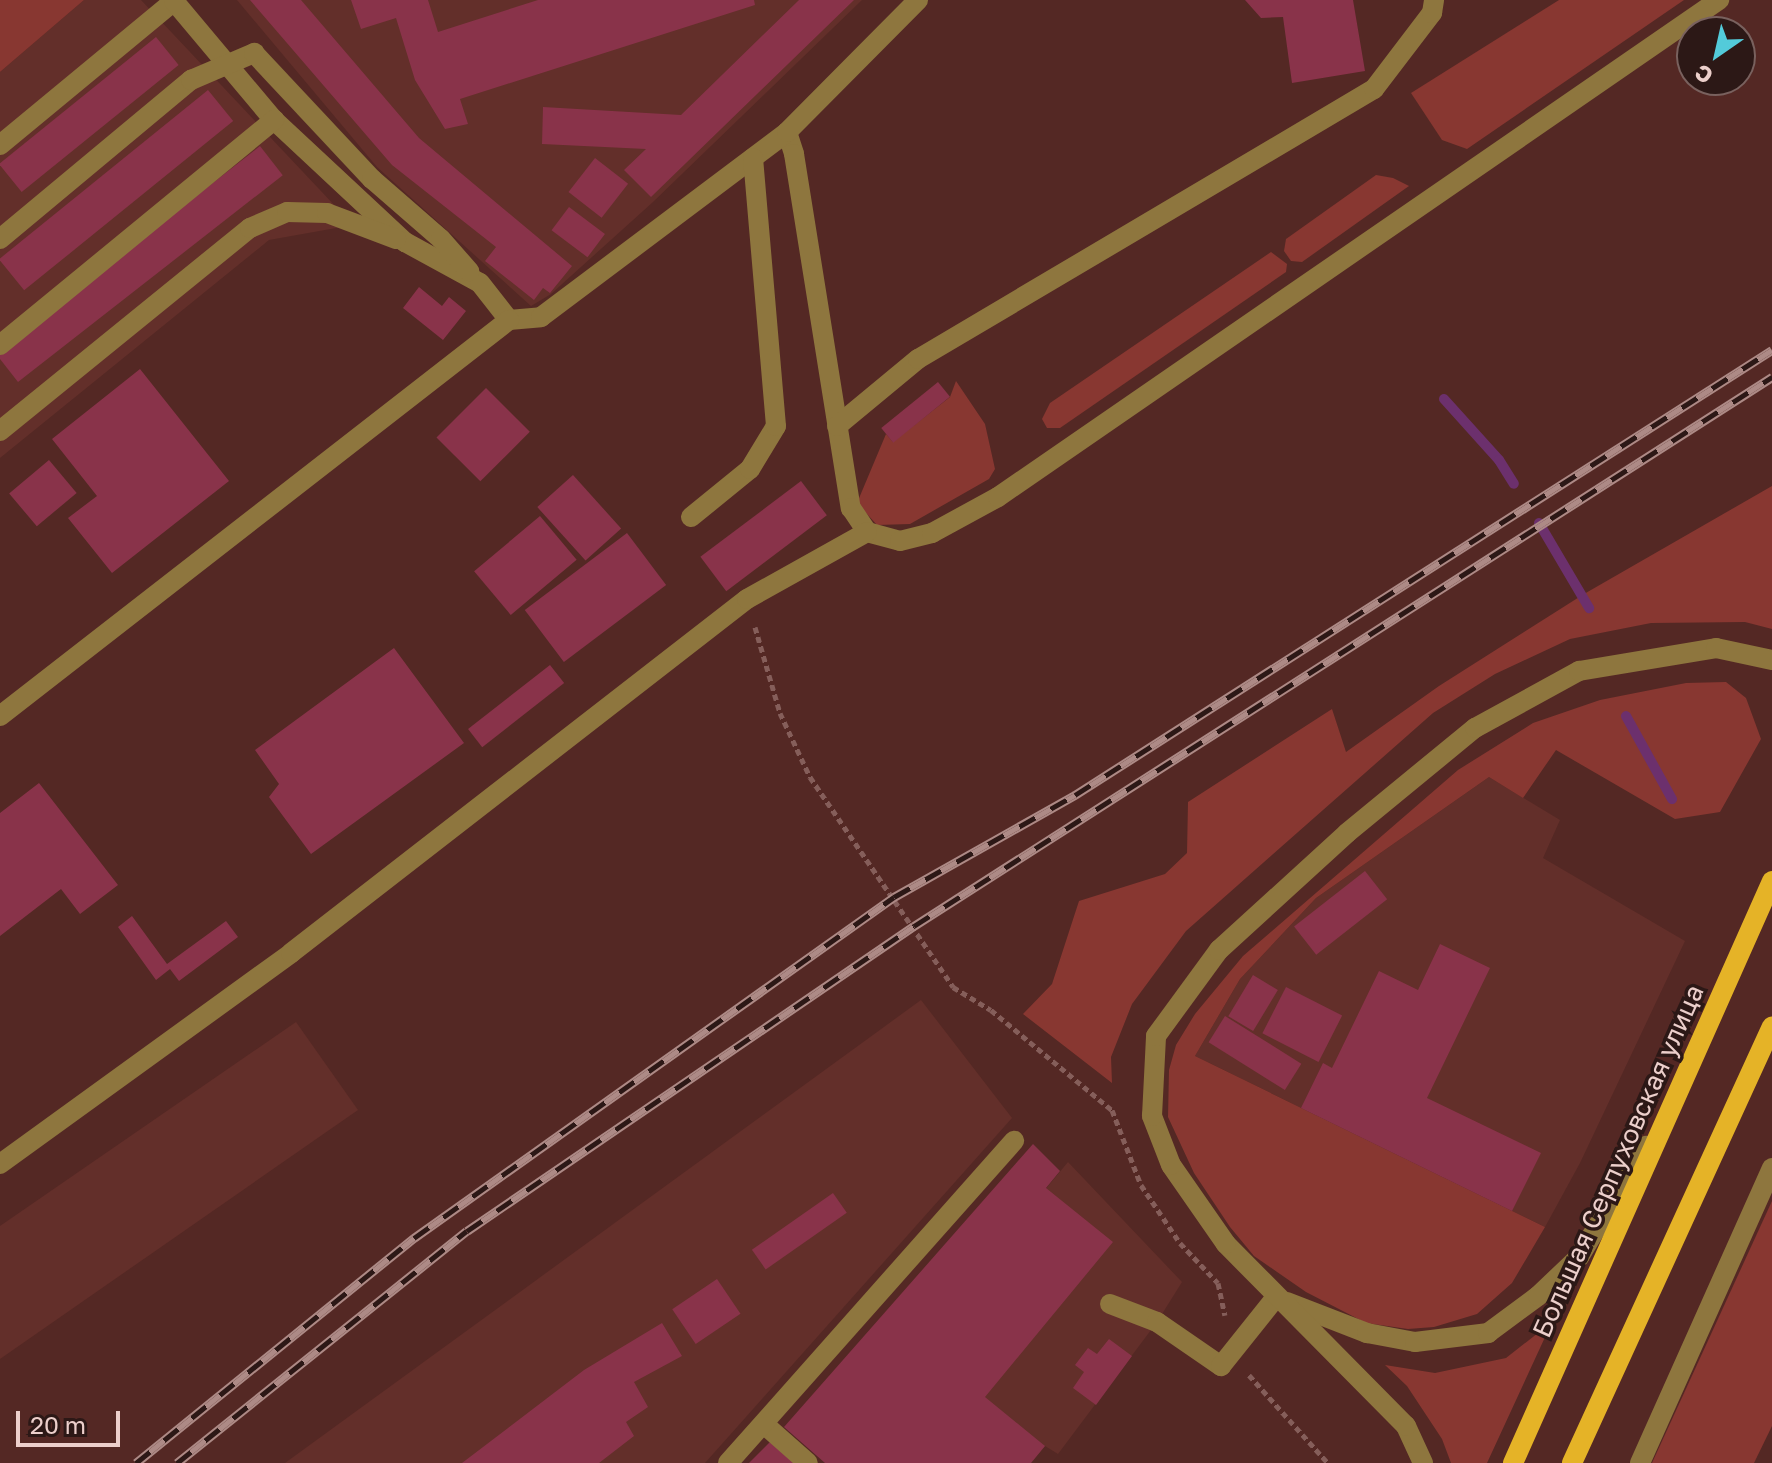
<!DOCTYPE html>
<meta charset="utf-8">
<style>
body{margin:0}
#map{position:relative;width:1772px;height:1463px;overflow:hidden;background:#542824;font-family:"Golos Text",sans-serif}
div>[style]{position:absolute}
.built>*{inset:0;background:#632f2a}
.green>*{inset:0;background:#883731}
.stream>*{height:10px;margin:-5px;padding:0 5px;transform-origin:5px;border-radius:5px;background:#6c306d}
.building>*{inset:0;background:#89334a;transform-origin:0 0}
.path>*{height:5px;margin-top:-2.5px;transform-origin:0;background:repeating-linear-gradient(90deg,#855e5a 0 6px,transparent 0 10px)}
.minor>*{height:20px;margin:-10px;padding:0 10px;transform-origin:10px;border-radius:10px;background:#8e763e}
.major>*{height:20px;margin:-10px;padding:0 10px;transform-origin:10px;border-radius:10px;background:#e5b327}
.rail>*{height:9px;margin-top:-4.5px;transform-origin:0;background:repeating-linear-gradient(90deg,#2c1816 0 18px,#ad8a86 0 36px);box-sizing:border-box;border-block:2px solid #ad8a86}
span{translate:-50% -50%;white-space:nowrap;text-align:center;line-height:1.15;-webkit-text-stroke:7px #2c1816;paint-order:stroke}
.street-label{font-size:26px;color:#eccfcb}
.north{position:absolute;left:1676px;top:16px;width:80px;height:80px;box-sizing:border-box;background:#2c1816;border:2px solid #79615e;border-radius:50%;rotate:214deg;font-size:22px;font-weight:700;line-height:32px;text-align:center;color:#eccfcb}
.north::after{content:'';display:block;margin:auto;width:28px;height:36px;background:#53cbda;clip-path:polygon(50% 0,100% 100%,50% 72%,0 100%)}
.scale{position:absolute;left:16px;top:1411px;width:104px;height:36px;box-sizing:border-box;border:4px solid #eccfcb;border-top:0;padding-left:10px;font-size:24px;line-height:28px;white-space:nowrap;color:#eccfcb;-webkit-text-stroke:6px #2c1816;paint-order:stroke}
</style>
<div id="map">
<div class="built">
<div style="clip-path:polygon(84px 0,141px 0,353px 225px,269px 240px,0 458px,0 72px)"></div>
<div style="clip-path:polygon(237px 0,862px 0,653px 202px,551px 294px,531px 306px,377px 167px)"></div>
<div style="clip-path:polygon(1489px 777px,1560px 820px,1543px 858px,1685px 941px,1580px 1163px,1545px 1227px,1195px 1056px,1240px 979px,1316px 898px)"></div>
<div style="clip-path:polygon(921px 1000px,1012px 1118px,705px 1463px,285px 1463px)"></div>
<div style="clip-path:polygon(296px 1022px,358px 1110px,0 1359px,0 1226px)"></div>
<div style="clip-path:polygon(1068px 1162px,1182px 1282px,1157px 1322px,1058px 1454px,1045px 1446px,1031px 1463px,862px 1463px,836px 1442px)"></div>
</div>
<div class="green">
<div style="clip-path:polygon(0 0,84px 0,0 72px)"></div>
<div style="clip-path:polygon(1559px 0,1684px 0,1467px 149px,1442px 140px,1411px 93px)"></div>
<div style="clip-path:polygon(1376px 175px,1393px 178px,1409px 186px,1302px 262px,1291px 261px,1284px 251px,1286px 239px)"></div>
<div style="clip-path:polygon(1271px 252px,1287px 264px,1286px 272px,1060px 428px,1047px 428px,1042px 419px,1050px 403px)"></div>
<div style="clip-path:polygon(956px 381px,985px 424px,995px 469px,989px 479px,910px 524px,877px 525px,857px 503px,886px 434px,893px 442px,950px 397px)"></div>
<div style="clip-path:polygon(1772px 486px,1772px 629px,1745px 622px,1651px 623px,1570px 639px,1495px 674px,1433px 713px,1186px 931px,1132px 1004px,1111px 1057px,1112px 1083px,1023px 1014px,1052px 984px,1079px 901px,1165px 874px,1187px 853px,1188px 802px,1332px 709px,1346px 752px,1439px 686px,1584px 594px)"></div>
<div style="clip-path:polygon(1726px 682px,1746px 698px,1761px 739px,1720px 812px,1675px 819px,1556px 750px,1523px 798px,1489px 777px,1316px 898px,1240px 979px,1195px 1056px,1545px 1227px,1512px 1283px,1477px 1314px,1434px 1327px,1408px 1329px,1366px 1323px,1306px 1292px,1254px 1256px,1230px 1227px,1194px 1173px,1168px 1117px,1169px 1070px,1176px 1045px,1195px 1014px,1243px 956px,1458px 770px,1533px 723px,1600px 700px,1686px 683px)"></div>
<div style="clip-path:polygon(1772px 1201px,1772px 1426px,1754px 1463px,1652px 1463px)"></div>
<div style="clip-path:polygon(1552px 1322px,1487px 1463px,1451px 1463px,1442px 1439px,1407px 1386px,1385px 1365px,1435px 1373px,1506px 1358px)"></div>
</div>
<div class="stream">
<div style="left:1444px;top:399px;width:82px;rotate:48deg"></div>
<div style="left:1499px;top:460px;width:28px;rotate:58deg"></div>
<div style="left:1539px;top:523px;width:99px;rotate:59.5deg"></div>
<div style="left:1626px;top:716px;width:95px;rotate:61deg"></div>
</div>
<div class="building">
<div style="clip-path:polygon(250px 0,301px 0,419px 138px,572px 266px,550px 293px,543px 288px,534px 300px,485px 261px,496px 247px,392px 165px)"></div>
<div style="clip-path:polygon(351px 0,428px 0,438px 32px,538px 0,754px 0,755px 5px,460px 99px,468px 124px,445px 129px,415px 80px,396px 18px,361px 29px)"></div>
<div style="clip-path:polygon(799px 0,854px 0,651px 197px,624px 170px,646px 149px,542px 144px,543px 107px,681px 115px)"></div>
<div style="clip-path:polygon(1245px 0,1353px 0,1365px 71px,1292px 83px,1283px 17px,1261px 18px)"></div>
<div style="left:156px;top:37px;width:36px;height:202px;rotate:51deg"></div>
<div style="left:208px;top:90px;width:40px;height:269px;rotate:51deg"></div>
<div style="left:260px;top:146px;width:37px;height:336px;rotate:52deg"></div>
<div style="left:595px;top:158px;width:42px;height:43px;rotate:38deg"></div>
<div style="left:569px;top:207px;width:45px;height:29px;rotate:37deg"></div>
<div style="clip-path:polygon(419px 287px,442px 306px,449px 297px,466px 311px,443px 340px,403px 308px)"></div>
<div style="clip-path:polygon(140px 369px,229px 481px,112px 573px,68px 518px,97px 496px,52px 439px)"></div>
<div style="left:938px;top:382px;width:19px;height:73px;rotate:51deg"></div>
<div style="left:486px;top:388px;width:62px;height:70px;rotate:45deg"></div>
<div style="left:49px;top:460px;width:43px;height:52px;rotate:50deg"></div>
<div style="left:573px;top:475px;width:72px;height:48px;rotate:48deg"></div>
<div style="left:801px;top:481px;width:43px;height:126px;rotate:53deg"></div>
<div style="left:540px;top:516px;width:57px;height:86px;rotate:50deg"></div>
<div style="left:627px;top:533px;width:65px;height:128px;rotate:53deg"></div>
<div style="clip-path:polygon(394px 648px,464px 743px,311px 854px,269px 797px,279px 784px,255px 750px)"></div>
<div style="left:550px;top:665px;width:23px;height:104px;rotate:52deg"></div>
<div style="clip-path:polygon(39px 783px,118px 885px,80px 914px,61px 889px,0 936px,0 813px)"></div>
<div style="left:1365px;top:871px;width:36px;height:90px;rotate:52deg"></div>
<div style="clip-path:polygon(132px 916px,167px 964px,226px 921px,238px 937px,179px 981px,170px 969px,156px 980px,118px 927px)"></div>
<div style="clip-path:polygon(1440px 944px,1490px 968px,1427px 1098px,1541px 1153px,1512px 1211px,1301px 1108px,1323px 1063px,1332px 1068px,1379px 971px,1418px 990px)"></div>
<div style="left:1253px;top:975px;width:29px;height:48px;rotate:31deg"></div>
<div style="left:1286px;top:987px;width:63px;height:52px;rotate:27deg"></div>
<div style="left:1225px;top:1016px;width:90px;height:31px;rotate:32deg"></div>
<div style="clip-path:polygon(1033px 1144px,1060px 1171px,1046px 1188px,1113px 1242px,985px 1397px,1045px 1446px,1031px 1463px,825px 1463px,784px 1427px)"></div>
<div style="left:833px;top:1193px;width:24px;height:99px;rotate:55deg"></div>
<div style="left:717px;top:1279px;width:42px;height:54px;rotate:56deg"></div>
<div style="clip-path:polygon(662px 1323px,682px 1356px,634px 1382px,648px 1407px,626px 1422px,634px 1436px,599px 1463px,462px 1463px,584px 1370px)"></div>
<div style="clip-path:polygon(1109px 1339px,1132px 1356px,1096px 1405px,1073px 1388px,1084px 1372px,1075px 1365px,1088px 1348px,1097px 1354px)"></div>
<div style="clip-path:polygon(770px 1442px,794px 1463px,749px 1463px)"></div>
</div>
<div class="path">
<div style="left:755px;top:627px;width:90px;rotate:73.8deg"></div>
<div style="left:780px;top:713px;width:71px;rotate:64.9deg"></div>
<div style="left:810px;top:777px;width:254px;rotate:55.7deg"></div>
<div style="left:953px;top:987px;width:44px;rotate:31.2deg"></div>
<div style="left:991px;top:1010px;width:157px;rotate:39.6deg"></div>
<div style="left:1112px;top:1110px;width:80px;rotate:68.9deg"></div>
<div style="left:1141px;top:1185px;width:70px;rotate:56.1deg"></div>
<div style="left:1180px;top:1243px;width:55px;rotate:46.5deg"></div>
<div style="left:1218px;top:1283px;width:33px;rotate:78deg"></div>
<div style="left:1249px;top:1375px;width:118px;rotate:48.1deg"></div>
</div>
<div class="minor">
<div style="left:787px;top:132px;width:23px;rotate:72deg"></div>
<div style="left:794px;top:154px;width:359px;rotate:80.9deg"></div>
<div style="left:851px;top:508px;width:29px;rotate:56deg"></div>
<div style="left:867px;top:532px;width:34px;rotate:15deg"></div>
<div style="left:900px;top:541px;width:33px;rotate:-14deg"></div>
<div style="left:932px;top:533px;width:75px;rotate:-28.6deg"></div>
<div style="left:998px;top:497px;width:876px;rotate:-34.58deg"></div>
<div style="left:0;top:145px;width:226px;rotate:-39.6deg"></div>
<div style="left:174px;top:1px;width:155px;rotate:50deg"></div>
<div style="left:274px;top:120px;width:179px;rotate:43deg"></div>
<div style="left:405px;top:242px;width:85px;rotate:28.7deg"></div>
<div style="left:480px;top:283px;width:47px;rotate:51.9deg"></div>
<div style="left:509px;top:320px;width:32px;rotate:-5deg"></div>
<div style="left:541px;top:317px;width:308px;rotate:-36.9deg"></div>
<div style="left:787px;top:132px;width:186px;rotate:-45.2deg"></div>
<div style="left:0;top:239px;width:249px;rotate:-39.8deg"></div>
<div style="left:191px;top:80px;width:69px;rotate:-23.2deg"></div>
<div style="left:254px;top:53px;width:173px;rotate:46.9deg"></div>
<div style="left:372px;top:179px;width:91px;rotate:41deg"></div>
<div style="left:441px;top:239px;width:43px;rotate:48.8deg"></div>
<div style="left:0;top:345px;width:355px;rotate:-39.4deg"></div>
<div style="left:837px;top:426px;width:105px;rotate:-39.6deg"></div>
<div style="left:918px;top:359px;width:530px;rotate:-30.63deg"></div>
<div style="left:1374px;top:89px;width:96px;rotate:-52.7deg"></div>
<div style="left:1432px;top:13px;width:13px;rotate:-81deg"></div>
<div style="left:0;top:431px;width:322px;rotate:-39.1deg"></div>
<div style="left:250px;top:228px;width:40px;rotate:-23.4deg"></div>
<div style="left:287px;top:212px;width:40px;rotate:1.4deg"></div>
<div style="left:327px;top:213px;width:74px;rotate:20.6deg"></div>
<div style="left:691px;top:517px;width:76px;rotate:-39.1deg"></div>
<div style="left:750px;top:469px;width:50px;rotate:-58.8deg"></div>
<div style="left:776px;top:426px;width:269px;rotate:-94.9deg"></div>
<div style="left:0;top:716px;width:645px;rotate:-37.88deg"></div>
<div style="left:0;top:1164px;width:359px;rotate:-35.9deg"></div>
<div style="left:291px;top:953px;width:577px;rotate:-37.82deg"></div>
<div style="left:747px;top:599px;width:137px;rotate:-29.2deg"></div>
<div style="left:1287px;top:1302px;width:86px;rotate:21.2deg"></div>
<div style="left:1367px;top:1333px;width:49px;rotate:10.6deg"></div>
<div style="left:1415px;top:1342px;width:74px;rotate:-7deg"></div>
<div style="left:1488px;top:1333px;width:62px;rotate:-36.5deg"></div>
<div style="left:1538px;top:1296px;width:57px;rotate:-43.6deg"></div>
<div style="left:1579px;top:1257px;width:130px;rotate:-58.9deg"></div>
<div style="left:1110px;top:1304px;width:50px;rotate:21deg"></div>
<div style="left:1157px;top:1322px;width:78px;rotate:34.5deg"></div>
<div style="left:1221px;top:1366px;width:88px;rotate:-51.4deg"></div>
<div style="left:765px;top:1425px;width:57px;rotate:41.5deg"></div>
<div style="left:728px;top:1463px;width:431px;rotate:-48.4deg"></div>
<div style="left:1423px;top:1463px;width:41px;rotate:-114.7deg"></div>
<div style="left:1406px;top:1426px;width:256px;rotate:-134.7deg"></div>
<div style="left:1226px;top:1244px;width:96px;rotate:-124.8deg"></div>
<div style="left:1171px;top:1165px;width:53px;rotate:-111.2deg"></div>
<div style="left:1152px;top:1116px;width:80px;rotate:-87.1deg"></div>
<div style="left:1156px;top:1036px;width:107px;rotate:-53.8deg"></div>
<div style="left:1219px;top:950px;width:173px;rotate:-42.4deg"></div>
<div style="left:1347px;top:833px;width:166px;rotate:-39.4deg"></div>
<div style="left:1475px;top:728px;width:119px;rotate:-28.7deg"></div>
<div style="left:1579px;top:671px;width:139px;rotate:-9.5deg"></div>
<div style="left:1716px;top:648px;width:57px;rotate:12.1deg"></div>
<div style="left:1640px;top:1463px;width:323px;rotate:-65.9deg"></div>
</div>
<div class="major">
<div style="left:1513px;top:1463px;width:637px;rotate:-66.01deg"></div>
<div style="left:1572px;top:1463px;width:480px;rotate:-65.4deg"></div>
</div>
<div class="rail">
<div style="left:136px;top:1463px;width:358px;rotate:-39deg"></div>
<div style="left:414px;top:1238px;width:589px;rotate:-35.39deg"></div>
<div style="left:894px;top:897px;width:208px;rotate:-29.4deg"></div>
<div style="left:1075px;top:795px;width:827px;rotate:-32.56deg"></div>
<div style="left:177px;top:1463px;width:371px;rotate:-38.7deg"></div>
<div style="left:467px;top:1231px;width:541px;rotate:-34.31deg"></div>
<div style="left:914px;top:926px;width:1019px;rotate:-32.61deg"></div>
</div>
<div class="street-label">
<span style="left:1618px;top:1161px;rotate:-66deg">Большая Серпуховская улица</span>
</div>
<div class="north">С</div>
<div class="scale">20 m</div>
</div>
